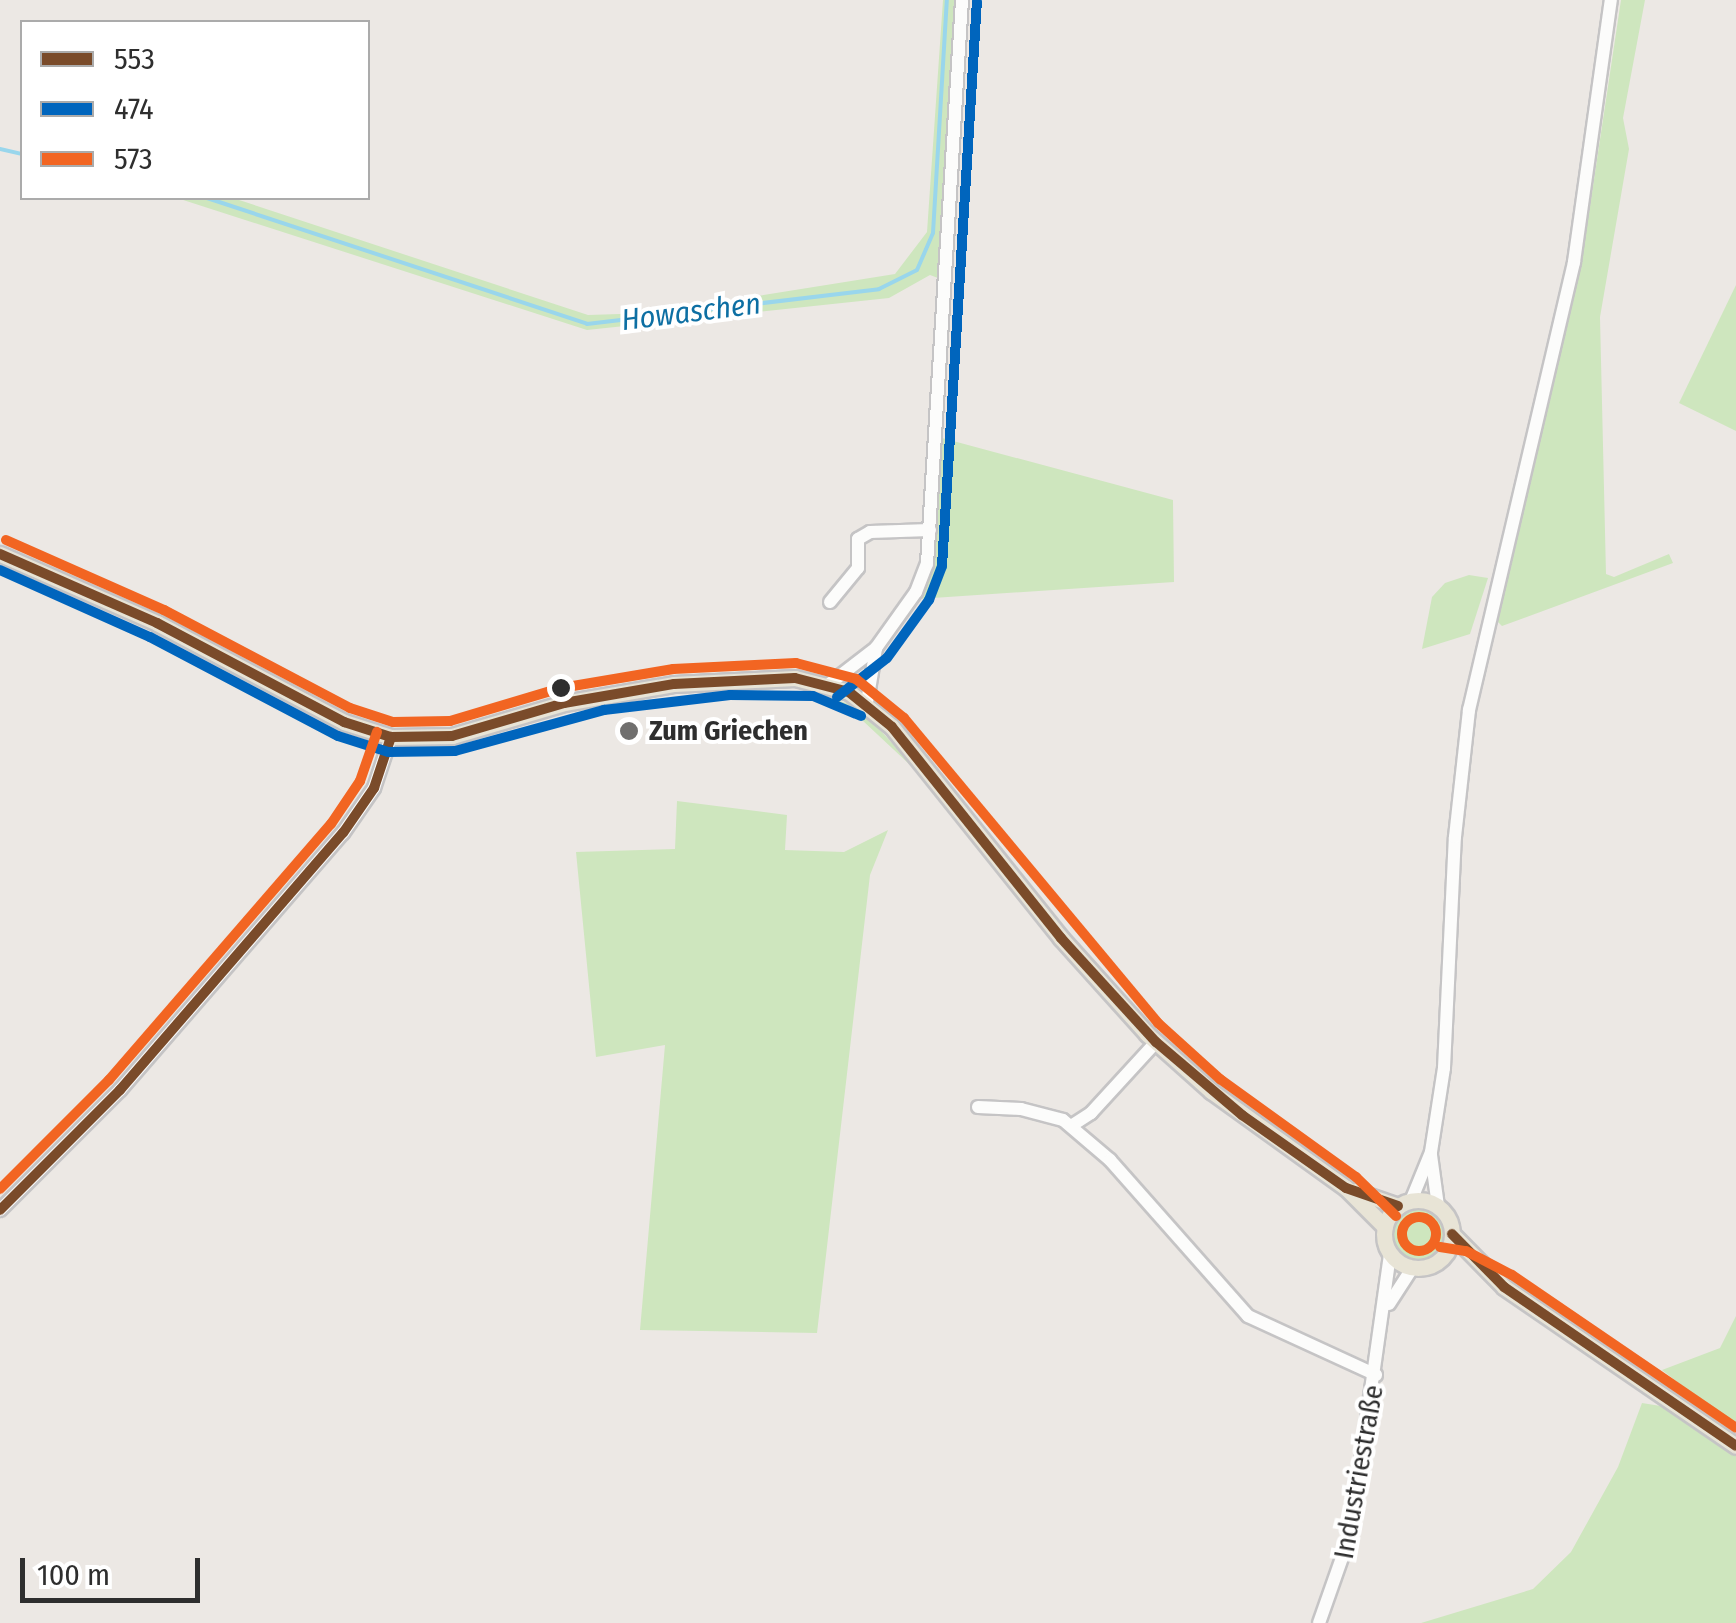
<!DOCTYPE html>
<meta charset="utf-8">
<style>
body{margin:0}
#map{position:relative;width:1736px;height:1623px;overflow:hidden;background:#ece8e4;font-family:"Fira Sans Condensed",sans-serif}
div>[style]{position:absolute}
.green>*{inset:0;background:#cee6be}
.round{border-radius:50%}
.stream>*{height:4px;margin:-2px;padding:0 2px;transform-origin:2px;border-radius:2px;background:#99d6ec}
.roads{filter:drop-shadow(2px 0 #c5c4c5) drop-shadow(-2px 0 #c5c4c5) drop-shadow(0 2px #c5c4c5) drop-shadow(0 -2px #c5c4c5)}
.minor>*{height:12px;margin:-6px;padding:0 6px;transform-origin:6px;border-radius:6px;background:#fcfcfb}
.major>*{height:15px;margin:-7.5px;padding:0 7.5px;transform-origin:7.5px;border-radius:7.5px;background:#e8e4d6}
.major>.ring{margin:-7.5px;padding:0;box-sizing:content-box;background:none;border:15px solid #e8e4d6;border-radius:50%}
.bus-1>*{height:10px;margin:-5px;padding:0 5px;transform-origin:5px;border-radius:5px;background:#7a4b2a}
.bus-2>*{height:10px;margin:-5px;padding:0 5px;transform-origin:5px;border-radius:5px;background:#0065bd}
.bus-3>*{height:10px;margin:-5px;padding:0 5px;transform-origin:5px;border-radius:5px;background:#f26522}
.bus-3>.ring{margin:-5px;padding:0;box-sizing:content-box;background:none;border:10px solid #f26522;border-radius:50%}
.dots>*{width:28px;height:28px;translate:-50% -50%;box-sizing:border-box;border:5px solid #fff;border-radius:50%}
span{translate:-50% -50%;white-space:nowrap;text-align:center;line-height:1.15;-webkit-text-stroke:8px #fff;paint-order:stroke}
.poi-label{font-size:28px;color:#2e2e2e;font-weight:700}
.left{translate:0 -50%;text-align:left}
.street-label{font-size:28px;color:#2e2e2e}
.water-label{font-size:30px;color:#0d6fa3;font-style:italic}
.legend{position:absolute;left:20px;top:20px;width:350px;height:180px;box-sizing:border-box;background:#fff;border:2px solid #ababab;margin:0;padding:12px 18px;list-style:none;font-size:30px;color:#2e2e2e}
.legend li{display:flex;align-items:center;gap:20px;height:50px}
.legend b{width:50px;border:2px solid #ababab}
.scale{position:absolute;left:20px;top:1558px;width:180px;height:45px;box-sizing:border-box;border:5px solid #2e2e2e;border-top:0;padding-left:12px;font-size:30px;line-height:35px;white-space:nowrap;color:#2e2e2e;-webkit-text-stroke:8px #fff;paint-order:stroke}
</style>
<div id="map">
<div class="green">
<div style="clip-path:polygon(943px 0,957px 0,938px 278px,930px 275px,889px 298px,587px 330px,177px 198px,233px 198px,588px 315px,651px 313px,895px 274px,927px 232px)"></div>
<div style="clip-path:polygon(1621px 0,1645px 0,1623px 118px,1629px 149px,1600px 317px,1606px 574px,1614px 577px,1669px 554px,1673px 563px,1502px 626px,1493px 617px,1581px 266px)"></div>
<div style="clip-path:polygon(1736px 285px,1736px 431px,1679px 403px)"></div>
<div style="clip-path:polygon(942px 438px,1173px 500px,1174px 582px,918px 599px,932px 562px)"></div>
<div style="clip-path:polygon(1469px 575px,1488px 578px,1470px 634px,1422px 649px,1432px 597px,1445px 583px)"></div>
<div style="clip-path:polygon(817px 694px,859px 707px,924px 778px,862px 720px)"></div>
<div style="clip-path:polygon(677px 801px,787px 815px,785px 850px,844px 852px,888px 830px,870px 875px,817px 1333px,640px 1330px,665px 1045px,596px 1057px,576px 852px,675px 849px)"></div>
<div class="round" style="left:1393px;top:1207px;width:52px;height:52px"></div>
<div style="clip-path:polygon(1736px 1316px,1736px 1428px,1662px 1370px,1720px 1348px)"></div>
<div style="clip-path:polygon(1642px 1403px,1673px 1408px,1736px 1453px,1736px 1623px,1421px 1623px,1533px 1589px,1571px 1552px,1618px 1467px)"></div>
</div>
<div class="stream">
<div style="left:0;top:149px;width:23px;rotate:13deg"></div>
<div style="left:207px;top:198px;width:400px;rotate:18.3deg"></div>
<div style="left:587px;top:324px;width:294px;rotate:-6.8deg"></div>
<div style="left:879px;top:289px;width:42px;rotate:-26.6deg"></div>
<div style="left:917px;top:270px;width:40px;rotate:-66.6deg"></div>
<div style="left:933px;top:233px;width:233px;rotate:-86.6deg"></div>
</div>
<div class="roads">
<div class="minor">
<div style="left:830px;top:602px;width:44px;rotate:-50.5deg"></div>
<div style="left:858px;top:568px;width:29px;rotate:-90deg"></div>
<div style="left:858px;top:539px;width:14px;rotate:-30deg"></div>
<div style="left:870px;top:532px;width:60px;rotate:-1.9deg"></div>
<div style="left:828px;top:685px;width:61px;rotate:-37.6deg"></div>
<div style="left:876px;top:648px;width:69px;rotate:-54.5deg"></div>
<div style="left:916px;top:592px;width:30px;rotate:-69deg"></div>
<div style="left:927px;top:564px;width:565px;rotate:-86.45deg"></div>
<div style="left:867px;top:702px;width:55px;rotate:-80.5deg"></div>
<div style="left:978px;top:1107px;width:43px;rotate:2.7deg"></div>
<div style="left:1021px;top:1109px;width:43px;rotate:14.7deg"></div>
<div style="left:1063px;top:1120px;width:62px;rotate:40.4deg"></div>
<div style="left:1110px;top:1160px;width:208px;rotate:48.5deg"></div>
<div style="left:1248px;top:1316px;width:141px;rotate:24.7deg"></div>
<div style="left:1071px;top:1126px;width:24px;rotate:-33deg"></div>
<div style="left:1091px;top:1113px;width:96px;rotate:-47.5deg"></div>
<div style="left:1431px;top:1155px;width:51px;rotate:82.2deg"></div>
<div style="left:1411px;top:1201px;width:53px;rotate:-67.8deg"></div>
<div style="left:1431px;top:1152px;width:85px;rotate:-81.2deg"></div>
<div style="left:1444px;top:1068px;width:231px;rotate:-87.3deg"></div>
<div style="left:1455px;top:837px;width:128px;rotate:-83.7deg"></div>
<div style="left:1469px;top:710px;width:460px;rotate:-76.8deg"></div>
<div style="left:1574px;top:262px;width:265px;rotate:-82deg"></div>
<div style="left:0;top:1210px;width:170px;rotate:-45deg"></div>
<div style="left:120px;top:1090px;width:340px;rotate:-49.1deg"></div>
<div style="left:343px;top:833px;width:55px;rotate:-55.4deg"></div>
<div style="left:374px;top:788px;width:54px;rotate:-71.6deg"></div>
<div style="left:1389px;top:1304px;width:44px;rotate:-57deg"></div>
<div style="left:1319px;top:1623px;width:96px;rotate:-70.6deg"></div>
<div style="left:1351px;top:1532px;width:282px;rotate:-82deg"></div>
</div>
<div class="major">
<div style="left:0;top:554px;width:171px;rotate:23.7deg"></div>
<div style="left:157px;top:623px;width:212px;rotate:27.9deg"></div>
<div style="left:344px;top:722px;width:49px;rotate:17.7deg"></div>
<div style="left:391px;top:737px;width:61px;rotate:-0.9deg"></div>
<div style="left:452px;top:736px;width:117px;rotate:-16.4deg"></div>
<div style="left:564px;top:703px;width:112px;rotate:-9.8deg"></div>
<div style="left:674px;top:684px;width:121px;rotate:-2.8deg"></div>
<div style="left:795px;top:678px;width:56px;rotate:14.5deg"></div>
<div style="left:849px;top:692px;width:55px;rotate:39.1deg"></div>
<div style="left:892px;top:727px;width:270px;rotate:51.3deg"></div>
<div style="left:1061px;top:938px;width:129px;rotate:48.1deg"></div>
<div style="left:1147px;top:1034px;width:86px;rotate:41.7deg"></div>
<div style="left:1211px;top:1091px;width:166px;rotate:35.7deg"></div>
<div style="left:1346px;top:1188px;width:55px;rotate:45deg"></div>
<div style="left:1355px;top:1191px;width:46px;rotate:19.2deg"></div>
<div class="ring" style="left:1384px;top:1200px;width:53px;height:53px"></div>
<div style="left:1452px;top:1234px;width:74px;rotate:45.5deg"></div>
<div style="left:1504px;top:1287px;width:281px;rotate:34.4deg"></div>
</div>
</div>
<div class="bus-1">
<div style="left:0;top:554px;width:171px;rotate:23.7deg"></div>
<div style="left:157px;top:623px;width:212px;rotate:27.9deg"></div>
<div style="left:344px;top:722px;width:49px;rotate:17.7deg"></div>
<div style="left:391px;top:737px;width:61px;rotate:-0.9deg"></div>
<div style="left:452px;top:736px;width:117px;rotate:-16.4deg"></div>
<div style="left:564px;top:703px;width:112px;rotate:-9.8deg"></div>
<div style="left:674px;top:684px;width:121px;rotate:-2.8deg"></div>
<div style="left:795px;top:678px;width:56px;rotate:14.5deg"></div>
<div style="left:849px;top:692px;width:55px;rotate:39.1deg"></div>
<div style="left:892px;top:727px;width:270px;rotate:51.3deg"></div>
<div style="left:1061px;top:938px;width:141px;rotate:47.6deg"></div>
<div style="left:1156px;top:1042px;width:113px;rotate:40.3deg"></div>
<div style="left:1242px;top:1115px;width:127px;rotate:35.1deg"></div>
<div style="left:1346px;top:1188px;width:55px;rotate:19.1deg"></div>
<div style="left:0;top:1210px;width:170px;rotate:-45deg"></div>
<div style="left:120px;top:1090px;width:340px;rotate:-49.1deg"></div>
<div style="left:343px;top:833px;width:55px;rotate:-55.4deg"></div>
<div style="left:374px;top:788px;width:54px;rotate:-71.6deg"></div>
<div style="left:1452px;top:1234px;width:74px;rotate:45.5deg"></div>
<div style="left:1504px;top:1287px;width:281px;rotate:34.4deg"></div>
</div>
<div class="bus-2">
<div style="left:0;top:570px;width:164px;rotate:24.1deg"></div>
<div style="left:150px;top:637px;width:212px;rotate:27.8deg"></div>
<div style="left:338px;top:736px;width:52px;rotate:17.7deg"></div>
<div style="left:388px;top:752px;width:67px;rotate:-0.9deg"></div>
<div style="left:455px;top:751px;width:155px;rotate:-15.4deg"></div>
<div style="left:604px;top:710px;width:127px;rotate:-6.8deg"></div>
<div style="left:730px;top:695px;width:83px;rotate:0.7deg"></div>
<div style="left:813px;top:696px;width:52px;rotate:22.6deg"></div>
<div style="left:837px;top:697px;width:63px;rotate:-38deg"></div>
<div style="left:887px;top:658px;width:72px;rotate:-54.1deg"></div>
<div style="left:929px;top:600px;width:36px;rotate:-69deg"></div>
<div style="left:942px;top:566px;width:566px;rotate:-86.46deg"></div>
</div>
<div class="bus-3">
<div style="left:6px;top:540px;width:173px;rotate:23.9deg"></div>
<div style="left:164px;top:610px;width:210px;rotate:27.8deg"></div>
<div style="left:350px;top:708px;width:45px;rotate:18deg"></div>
<div style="left:393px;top:722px;width:57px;rotate:-1deg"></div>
<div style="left:450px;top:721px;width:116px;rotate:-16.6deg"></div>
<div style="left:561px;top:688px;width:114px;rotate:-9.6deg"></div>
<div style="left:673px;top:669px;width:123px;rotate:-2.8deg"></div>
<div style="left:796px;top:663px;width:62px;rotate:14.9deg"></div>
<div style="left:856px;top:679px;width:62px;rotate:39.1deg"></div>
<div style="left:904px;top:718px;width:397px;rotate:50.2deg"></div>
<div style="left:1158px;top:1023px;width:84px;rotate:42.1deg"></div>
<div style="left:1220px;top:1079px;width:168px;rotate:35.8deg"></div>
<div style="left:1356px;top:1177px;width:56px;rotate:44.3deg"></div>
<div style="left:0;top:1189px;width:154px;rotate:-45deg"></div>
<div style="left:109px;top:1080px;width:339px;rotate:-49.1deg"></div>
<div style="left:331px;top:824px;width:52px;rotate:-56deg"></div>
<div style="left:360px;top:781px;width:52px;rotate:-70.9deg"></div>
<div class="ring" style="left:1402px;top:1217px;width:24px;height:24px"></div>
<div style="left:1440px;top:1247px;width:26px;rotate:9deg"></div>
<div style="left:1466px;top:1251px;width:52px;rotate:27.6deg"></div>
<div style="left:1512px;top:1275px;width:271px;rotate:34.3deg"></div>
</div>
<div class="dots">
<div style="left:561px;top:688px;background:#2e2e2e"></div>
<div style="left:629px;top:731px;background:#706f6e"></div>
</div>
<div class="poi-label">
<span class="left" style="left:649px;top:731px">Zum Griechen</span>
</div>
<div class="street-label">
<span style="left:1359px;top:1472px;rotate:-80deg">Industriestraße</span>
</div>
<div class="water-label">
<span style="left:691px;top:312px;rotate:-7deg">Howaschen</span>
</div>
<ul class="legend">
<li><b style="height:12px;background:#7a4b2a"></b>553</li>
<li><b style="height:12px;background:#0065bd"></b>474</li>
<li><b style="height:12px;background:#f26522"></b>573</li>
</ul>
<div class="scale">100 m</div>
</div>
